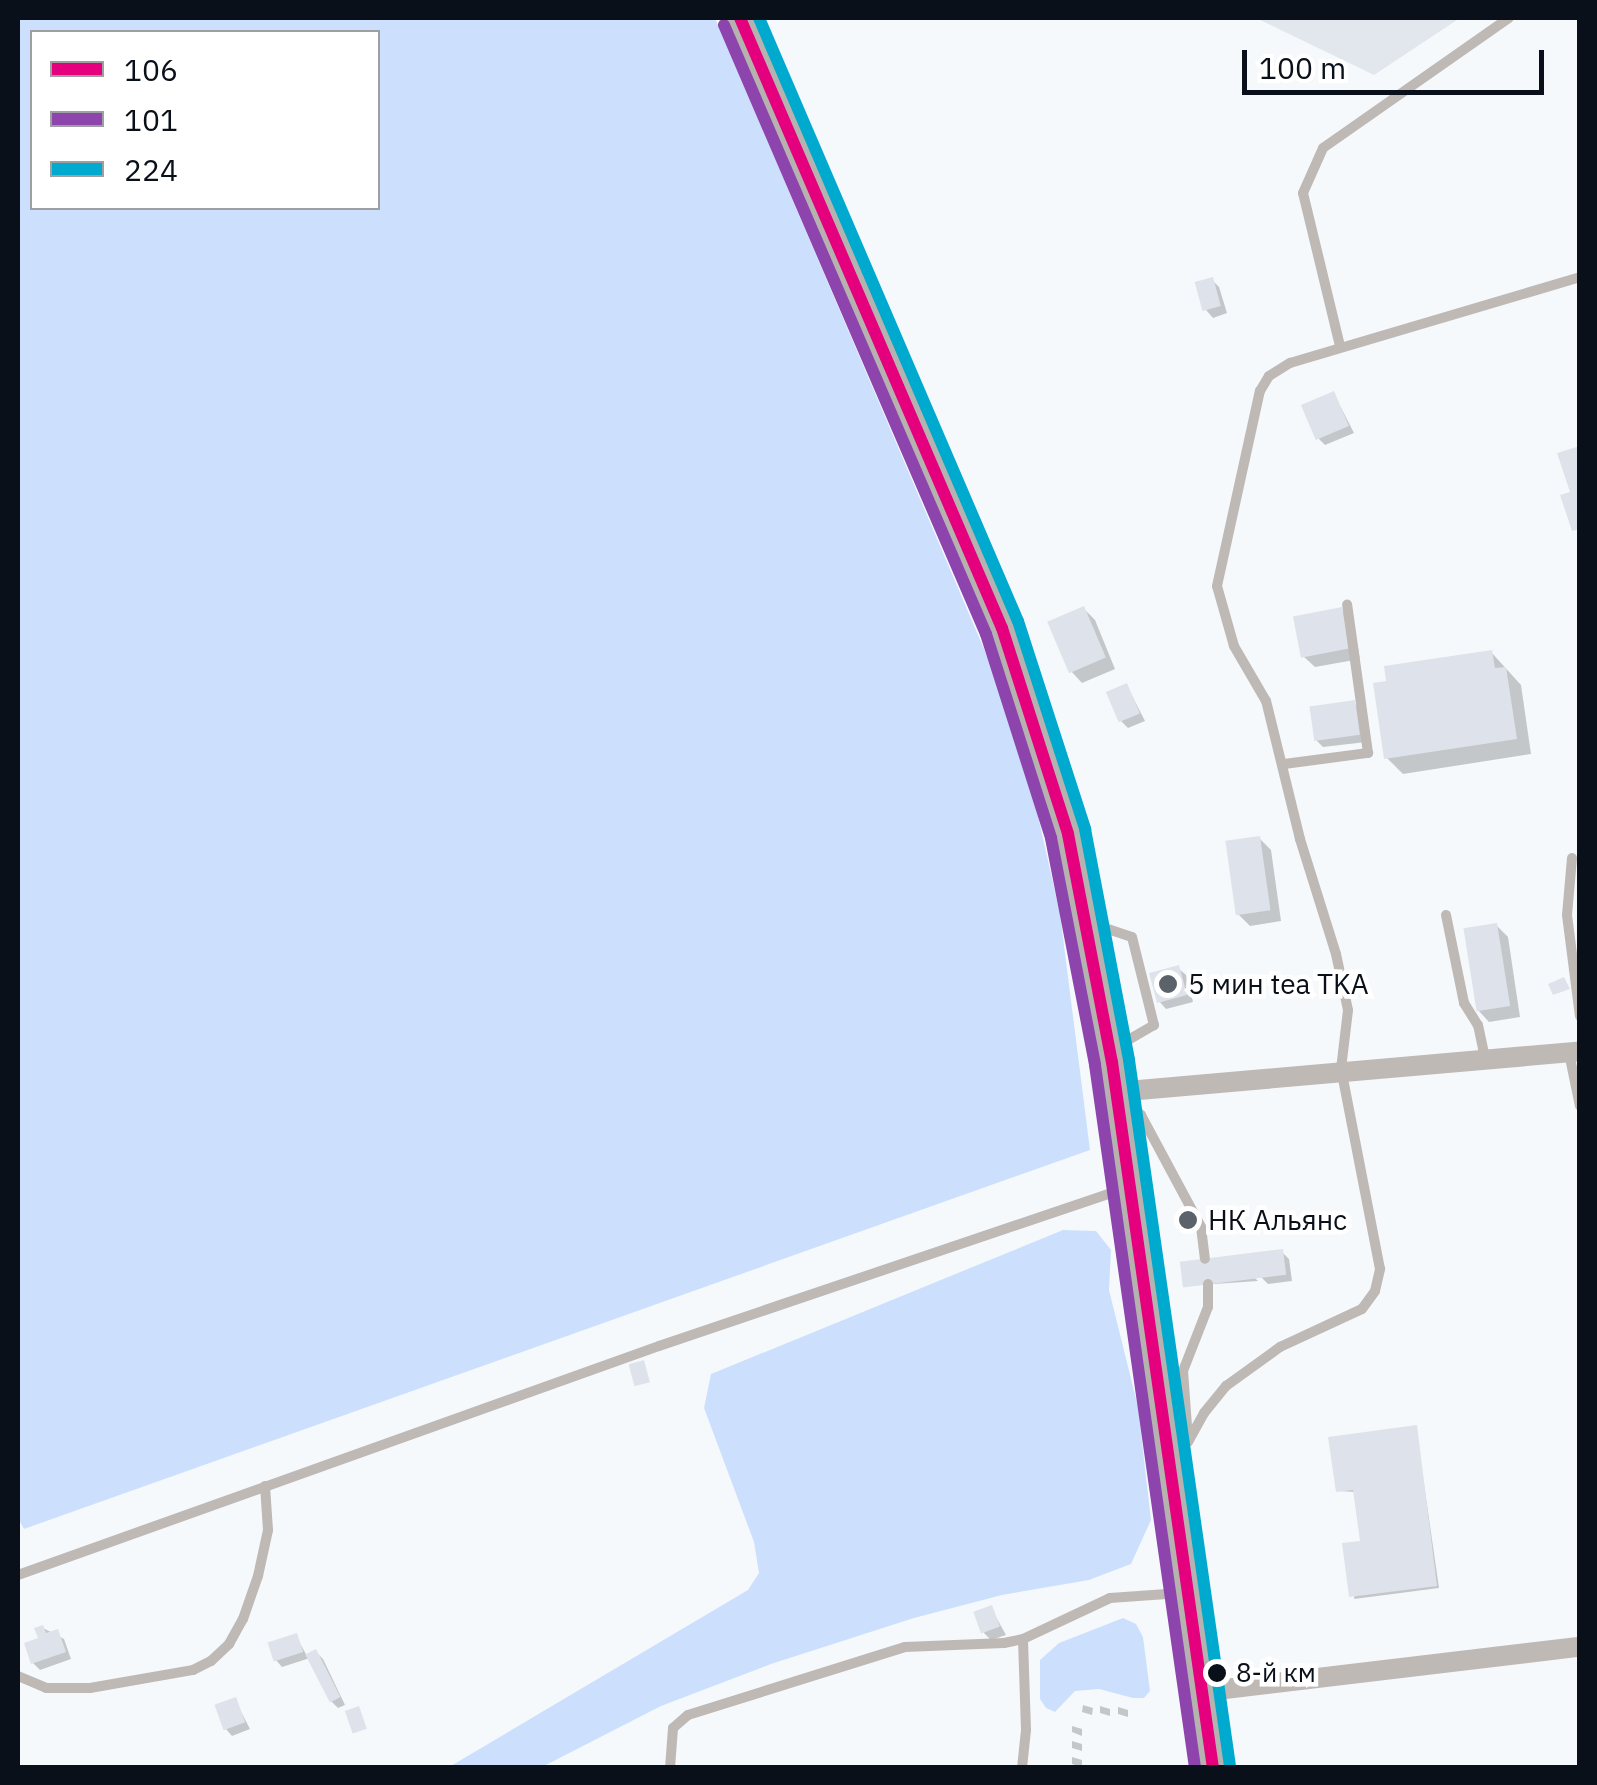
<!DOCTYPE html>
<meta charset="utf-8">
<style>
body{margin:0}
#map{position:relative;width:1597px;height:1785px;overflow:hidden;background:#f6f9fc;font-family:"IBM Plex Sans",sans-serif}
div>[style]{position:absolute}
.built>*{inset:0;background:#e2e7ed}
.forest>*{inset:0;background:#cce0fe}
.shadow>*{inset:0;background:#0003}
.building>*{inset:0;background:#dee3eb;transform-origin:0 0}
.lane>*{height:10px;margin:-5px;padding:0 5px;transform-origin:5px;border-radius:5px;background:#bfb9b6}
.street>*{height:20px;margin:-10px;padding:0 10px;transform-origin:10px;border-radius:10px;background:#bfb9b6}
.primary>*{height:32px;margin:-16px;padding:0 16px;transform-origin:16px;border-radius:16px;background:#b6b2af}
.bus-1>*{height:12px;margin:-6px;padding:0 6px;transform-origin:6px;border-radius:6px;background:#e5007d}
.bus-2>*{height:12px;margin:-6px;padding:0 6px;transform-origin:6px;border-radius:6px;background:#8e44ad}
.bus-3>*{height:12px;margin:-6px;padding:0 6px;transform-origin:6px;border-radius:6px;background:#00a9ce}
.dots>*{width:28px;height:28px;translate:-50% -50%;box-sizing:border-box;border:5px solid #fff;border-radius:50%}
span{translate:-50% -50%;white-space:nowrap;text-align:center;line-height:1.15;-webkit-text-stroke:9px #fff;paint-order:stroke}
.bus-label{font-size:26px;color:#09101a}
.left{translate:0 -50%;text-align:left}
.poi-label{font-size:28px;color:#09101a}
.frame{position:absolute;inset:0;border:20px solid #09101a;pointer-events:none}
.legend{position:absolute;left:30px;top:30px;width:350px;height:180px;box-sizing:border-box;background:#fff;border:2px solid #9d9fa3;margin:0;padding:12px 18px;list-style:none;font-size:30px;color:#09101a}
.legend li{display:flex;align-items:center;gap:20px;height:50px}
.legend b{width:50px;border:2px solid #9d9fa3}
.scale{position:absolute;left:1242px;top:50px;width:302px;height:45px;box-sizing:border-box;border:5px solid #09101a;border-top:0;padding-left:12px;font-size:30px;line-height:35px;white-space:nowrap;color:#09101a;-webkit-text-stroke:8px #fff;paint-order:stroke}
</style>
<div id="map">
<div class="built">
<div style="clip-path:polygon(1256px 18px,1460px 18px,1374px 75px)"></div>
</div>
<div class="forest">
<div style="clip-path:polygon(evenodd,18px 18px,715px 18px,1019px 731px,1060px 914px,1090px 1150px,24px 1529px,18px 1518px,18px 18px,32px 32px,378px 32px,378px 208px,32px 208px,32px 32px)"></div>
<div style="clip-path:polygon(1063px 1230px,1096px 1231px,1111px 1250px,1109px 1290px,1138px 1407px,1151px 1520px,1131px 1564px,1089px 1580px,1002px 1595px,914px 1618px,771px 1664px,661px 1706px,542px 1767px,449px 1767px,748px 1590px,759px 1573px,754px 1542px,704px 1408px,711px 1374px)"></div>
<div style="clip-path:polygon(1123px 1618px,1136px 1624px,1143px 1637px,1150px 1691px,1144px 1698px,1133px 1698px,1099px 1689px,1075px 1691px,1055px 1712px,1046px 1708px,1040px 1699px,1040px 1660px,1059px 1643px)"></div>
</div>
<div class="shadow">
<div style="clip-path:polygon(1212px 280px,1219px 287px,1227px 313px,1213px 318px,1206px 310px)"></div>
<div style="clip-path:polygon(1334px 394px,1354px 433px,1325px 445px,1318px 438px)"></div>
<div style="clip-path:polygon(1083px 608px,1095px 620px,1115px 669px,1082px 683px,1071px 671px)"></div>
<div style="clip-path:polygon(1341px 610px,1353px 621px,1360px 659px,1315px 667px,1303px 656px)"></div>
<div style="clip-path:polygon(1491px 652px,1521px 685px,1531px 754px,1403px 774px,1387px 758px)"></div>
<div style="clip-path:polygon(1127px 686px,1145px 721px,1128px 728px,1121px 721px)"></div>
<div style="clip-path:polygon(1354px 703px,1361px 710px,1366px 742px,1323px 747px,1316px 740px)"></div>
<div style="clip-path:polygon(1259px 838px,1271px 850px,1281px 921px,1250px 926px,1238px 914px)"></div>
<div style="clip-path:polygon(1497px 926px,1508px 937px,1520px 1017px,1489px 1022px,1478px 1010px)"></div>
<div style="clip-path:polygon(1178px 968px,1186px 975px,1193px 1002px,1166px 1009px,1159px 1001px)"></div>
<div style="clip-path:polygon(1282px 1252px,1289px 1259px,1292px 1281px,1268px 1284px,1252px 1268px,1248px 1271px,1258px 1281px,1185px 1286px)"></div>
<div style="clip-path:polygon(1416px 1428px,1439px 1588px,1354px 1599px,1362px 1543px,1356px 1492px,1338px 1491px)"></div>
<div style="clip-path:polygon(991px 1608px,1006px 1635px,991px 1640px,984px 1633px)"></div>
<div style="clip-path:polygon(43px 1628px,64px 1639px,71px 1659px,40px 1670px,33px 1663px)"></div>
<div style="clip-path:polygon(296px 1636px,307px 1656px,316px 1652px,323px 1659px,345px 1705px,338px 1708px,331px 1701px,310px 1658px,282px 1667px,275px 1659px)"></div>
<div style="clip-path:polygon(235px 1700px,250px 1729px,232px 1736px,225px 1728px)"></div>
<div style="clip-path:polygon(1083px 1705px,1093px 1708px,1092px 1715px,1082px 1712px)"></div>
<div style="clip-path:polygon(1100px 1706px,1110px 1709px,1110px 1716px,1100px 1713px)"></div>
<div style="clip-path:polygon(1118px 1707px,1128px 1710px,1128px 1717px,1118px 1714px)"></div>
<div style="clip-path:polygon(1072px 1726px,1082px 1729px,1082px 1736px,1072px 1732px)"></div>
<div style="clip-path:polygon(1072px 1741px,1082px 1744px,1082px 1751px,1072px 1748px)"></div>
<div style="clip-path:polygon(1072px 1757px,1082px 1760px,1082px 1767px,1072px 1764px)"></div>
</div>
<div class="building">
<div style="left:1213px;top:277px;width:30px;height:19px;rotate:75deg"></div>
<div style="left:1334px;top:391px;width:38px;height:36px;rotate:67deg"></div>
<div style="clip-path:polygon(1580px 446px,1580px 529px,1572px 531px,1560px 495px,1570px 492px,1557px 453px)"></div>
<div style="left:1084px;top:606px;width:56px;height:40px;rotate:67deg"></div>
<div style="left:1342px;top:607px;width:42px;height:50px;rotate:79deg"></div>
<div style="clip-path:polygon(1492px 650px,1495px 668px,1506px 667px,1517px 739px,1384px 759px,1373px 683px,1386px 681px,1384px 666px)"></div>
<div style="left:1127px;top:683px;width:33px;height:23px;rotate:67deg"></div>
<div style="left:1355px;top:700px;width:35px;height:46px;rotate:82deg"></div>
<div style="left:1260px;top:836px;width:75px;height:35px;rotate:82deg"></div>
<div style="left:1497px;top:923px;width:84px;height:34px;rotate:81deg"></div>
<div style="left:1179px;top:965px;width:31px;height:31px;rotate:75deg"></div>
<div style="clip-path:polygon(1564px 977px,1570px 989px,1553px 995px,1548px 984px)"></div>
<div style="left:1283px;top:1249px;width:26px;height:104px;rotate:83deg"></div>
<div style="left:644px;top:1360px;width:23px;height:16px;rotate:75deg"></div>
<div style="clip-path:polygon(1417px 1425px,1437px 1586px,1349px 1597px,1342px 1543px,1360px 1541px,1353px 1490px,1336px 1492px,1328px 1437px)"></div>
<div style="left:992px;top:1605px;width:23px;height:20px;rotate:70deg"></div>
<div style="clip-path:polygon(43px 1625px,46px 1633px,58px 1629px,66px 1652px,31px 1664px,24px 1643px,38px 1638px,34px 1628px)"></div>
<div style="left:297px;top:1633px;width:20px;height:31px;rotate:72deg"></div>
<div style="left:316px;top:1649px;width:54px;height:12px;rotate:63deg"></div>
<div style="left:236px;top:1697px;width:27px;height:23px;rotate:70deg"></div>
<div style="left:359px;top:1706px;width:24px;height:15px;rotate:71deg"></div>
</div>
<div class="lane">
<div style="left:1340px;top:346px;width:157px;rotate:-103.6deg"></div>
<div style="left:1303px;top:193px;width:49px;rotate:-66deg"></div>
<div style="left:1323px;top:148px;width:227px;rotate:-35deg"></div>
<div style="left:1284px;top:764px;width:85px;rotate:-7.5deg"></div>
<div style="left:1368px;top:753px;width:150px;rotate:-98deg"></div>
<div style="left:1572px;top:858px;width:57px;rotate:95deg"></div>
<div style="left:1567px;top:915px;width:102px;rotate:82.7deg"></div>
<div style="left:1446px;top:915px;width:90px;rotate:78.4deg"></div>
<div style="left:1464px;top:1003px;width:26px;rotate:58deg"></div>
<div style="left:1478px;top:1025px;width:34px;rotate:78deg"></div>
<div style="left:1090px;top:923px;width:44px;rotate:18.4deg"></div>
<div style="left:1132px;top:937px;width:91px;rotate:76deg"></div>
<div style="left:1154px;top:1025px;width:44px;rotate:149.9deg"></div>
<div style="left:1569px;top:1053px;width:54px;rotate:78.3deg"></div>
<div style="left:1126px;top:1102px;width:20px;rotate:41deg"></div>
<div style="left:1141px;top:1115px;width:127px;rotate:61.8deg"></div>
<div style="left:1201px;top:1227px;width:32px;rotate:83deg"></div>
<div style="left:1188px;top:1440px;width:69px;rotate:-94.1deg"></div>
<div style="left:1183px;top:1371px;width:69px;rotate:-68.7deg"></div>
<div style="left:1208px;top:1307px;width:23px;rotate:-90deg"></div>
<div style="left:1188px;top:1442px;width:33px;rotate:-61deg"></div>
<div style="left:1204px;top:1413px;width:35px;rotate:-51deg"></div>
<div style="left:1226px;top:1386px;width:67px;rotate:-35.8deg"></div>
<div style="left:1280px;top:1347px;width:90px;rotate:-24.9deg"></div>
<div style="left:1362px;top:1309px;width:22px;rotate:-54deg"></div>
<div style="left:1375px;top:1291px;width:23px;rotate:-77deg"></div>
<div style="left:1380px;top:1269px;width:204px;rotate:-101deg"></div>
<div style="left:1341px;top:1069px;width:59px;rotate:-83.2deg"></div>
<div style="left:1348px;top:1010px;width:57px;rotate:-102.1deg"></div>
<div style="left:1336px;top:954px;width:121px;rotate:-107.4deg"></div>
<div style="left:1300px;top:839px;width:142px;rotate:-103.8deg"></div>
<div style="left:1266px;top:701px;width:64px;rotate:-120.2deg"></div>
<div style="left:1234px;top:646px;width:62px;rotate:-105.8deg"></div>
<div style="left:1217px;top:586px;width:200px;rotate:-77.6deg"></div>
<div style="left:1260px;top:391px;width:17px;rotate:-59deg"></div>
<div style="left:1269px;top:376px;width:25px;rotate:-32deg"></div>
<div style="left:1290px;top:363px;width:302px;rotate:-16.5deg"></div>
<div style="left:18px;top:1575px;width:681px;rotate:-19.66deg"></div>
<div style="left:659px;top:1346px;width:490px;rotate:-18.7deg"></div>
<div style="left:18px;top:1676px;width:30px;rotate:23deg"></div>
<div style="left:46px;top:1688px;width:44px"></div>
<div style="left:90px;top:1688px;width:105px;rotate:-9.9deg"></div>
<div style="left:193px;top:1670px;width:20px;rotate:-27deg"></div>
<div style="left:211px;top:1661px;width:25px;rotate:-43deg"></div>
<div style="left:229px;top:1644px;width:29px;rotate:-61deg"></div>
<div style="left:243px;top:1619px;width:46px;rotate:-70.8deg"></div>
<div style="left:258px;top:1576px;width:47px;rotate:-77.7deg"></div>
<div style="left:268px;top:1530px;width:44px;rotate:-93.9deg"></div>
<div style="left:670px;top:1768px;width:40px;rotate:-85.7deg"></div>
<div style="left:673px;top:1728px;width:20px;rotate:-41deg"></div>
<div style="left:688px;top:1715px;width:227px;rotate:-17.4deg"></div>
<div style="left:905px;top:1647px;width:99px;rotate:-2.3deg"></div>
<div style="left:1004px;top:1643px;width:19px;rotate:-12deg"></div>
<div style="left:1023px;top:1639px;width:96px;rotate:-25.2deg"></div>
<div style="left:1110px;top:1598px;width:71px;rotate:-4deg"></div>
<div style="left:1022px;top:1768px;width:38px;rotate:-84deg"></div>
<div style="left:1026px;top:1730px;width:91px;rotate:-91.9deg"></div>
</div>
<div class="street">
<div style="left:1116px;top:1092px;width:466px;rotate:-5deg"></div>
<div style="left:1200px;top:1692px;width:383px;rotate:-6.8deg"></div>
</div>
<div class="primary">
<div style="left:740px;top:18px;width:664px;rotate:66.76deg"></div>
<div style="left:1002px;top:628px;width:216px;rotate:72.2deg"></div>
<div style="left:1068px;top:834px;width:232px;rotate:79.1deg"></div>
<div style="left:1112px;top:1062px;width:713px;rotate:81.86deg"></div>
</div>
<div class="bus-1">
<div style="left:740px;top:18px;width:664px;rotate:66.76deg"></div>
<div style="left:1002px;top:628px;width:216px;rotate:72.2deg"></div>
<div style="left:1068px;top:834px;width:232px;rotate:79.1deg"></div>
<div style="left:1112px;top:1062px;width:713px;rotate:81.86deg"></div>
</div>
<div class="bus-2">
<div style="left:724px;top:25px;width:663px;rotate:66.72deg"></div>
<div style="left:986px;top:634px;width:214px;rotate:72.3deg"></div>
<div style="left:1051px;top:838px;width:231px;rotate:79deg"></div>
<div style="left:1095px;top:1065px;width:710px;rotate:81.9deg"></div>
</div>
<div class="bus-3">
<div style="left:759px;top:18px;width:656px;rotate:66.76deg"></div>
<div style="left:1018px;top:621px;width:219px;rotate:72.1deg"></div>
<div style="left:1085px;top:829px;width:235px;rotate:79.2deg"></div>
<div style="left:1129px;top:1060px;width:713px;rotate:81.86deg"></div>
</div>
<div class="dots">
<div style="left:1168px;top:984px;background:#5c6269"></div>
<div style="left:1188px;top:1220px;background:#5c6269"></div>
<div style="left:1217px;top:1673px;background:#09101a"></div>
</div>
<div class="bus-label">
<span class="left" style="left:1236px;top:1673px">8-й км</span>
</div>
<div class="poi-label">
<span class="left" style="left:1188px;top:984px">5 мин tea TKA</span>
<span class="left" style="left:1208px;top:1220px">НК Альянс</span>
</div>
<div class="frame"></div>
<ul class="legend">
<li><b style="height:12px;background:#e5007d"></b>106</li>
<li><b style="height:12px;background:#8e44ad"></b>101</li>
<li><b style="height:12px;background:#00a9ce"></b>224</li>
</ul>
<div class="scale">100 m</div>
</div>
